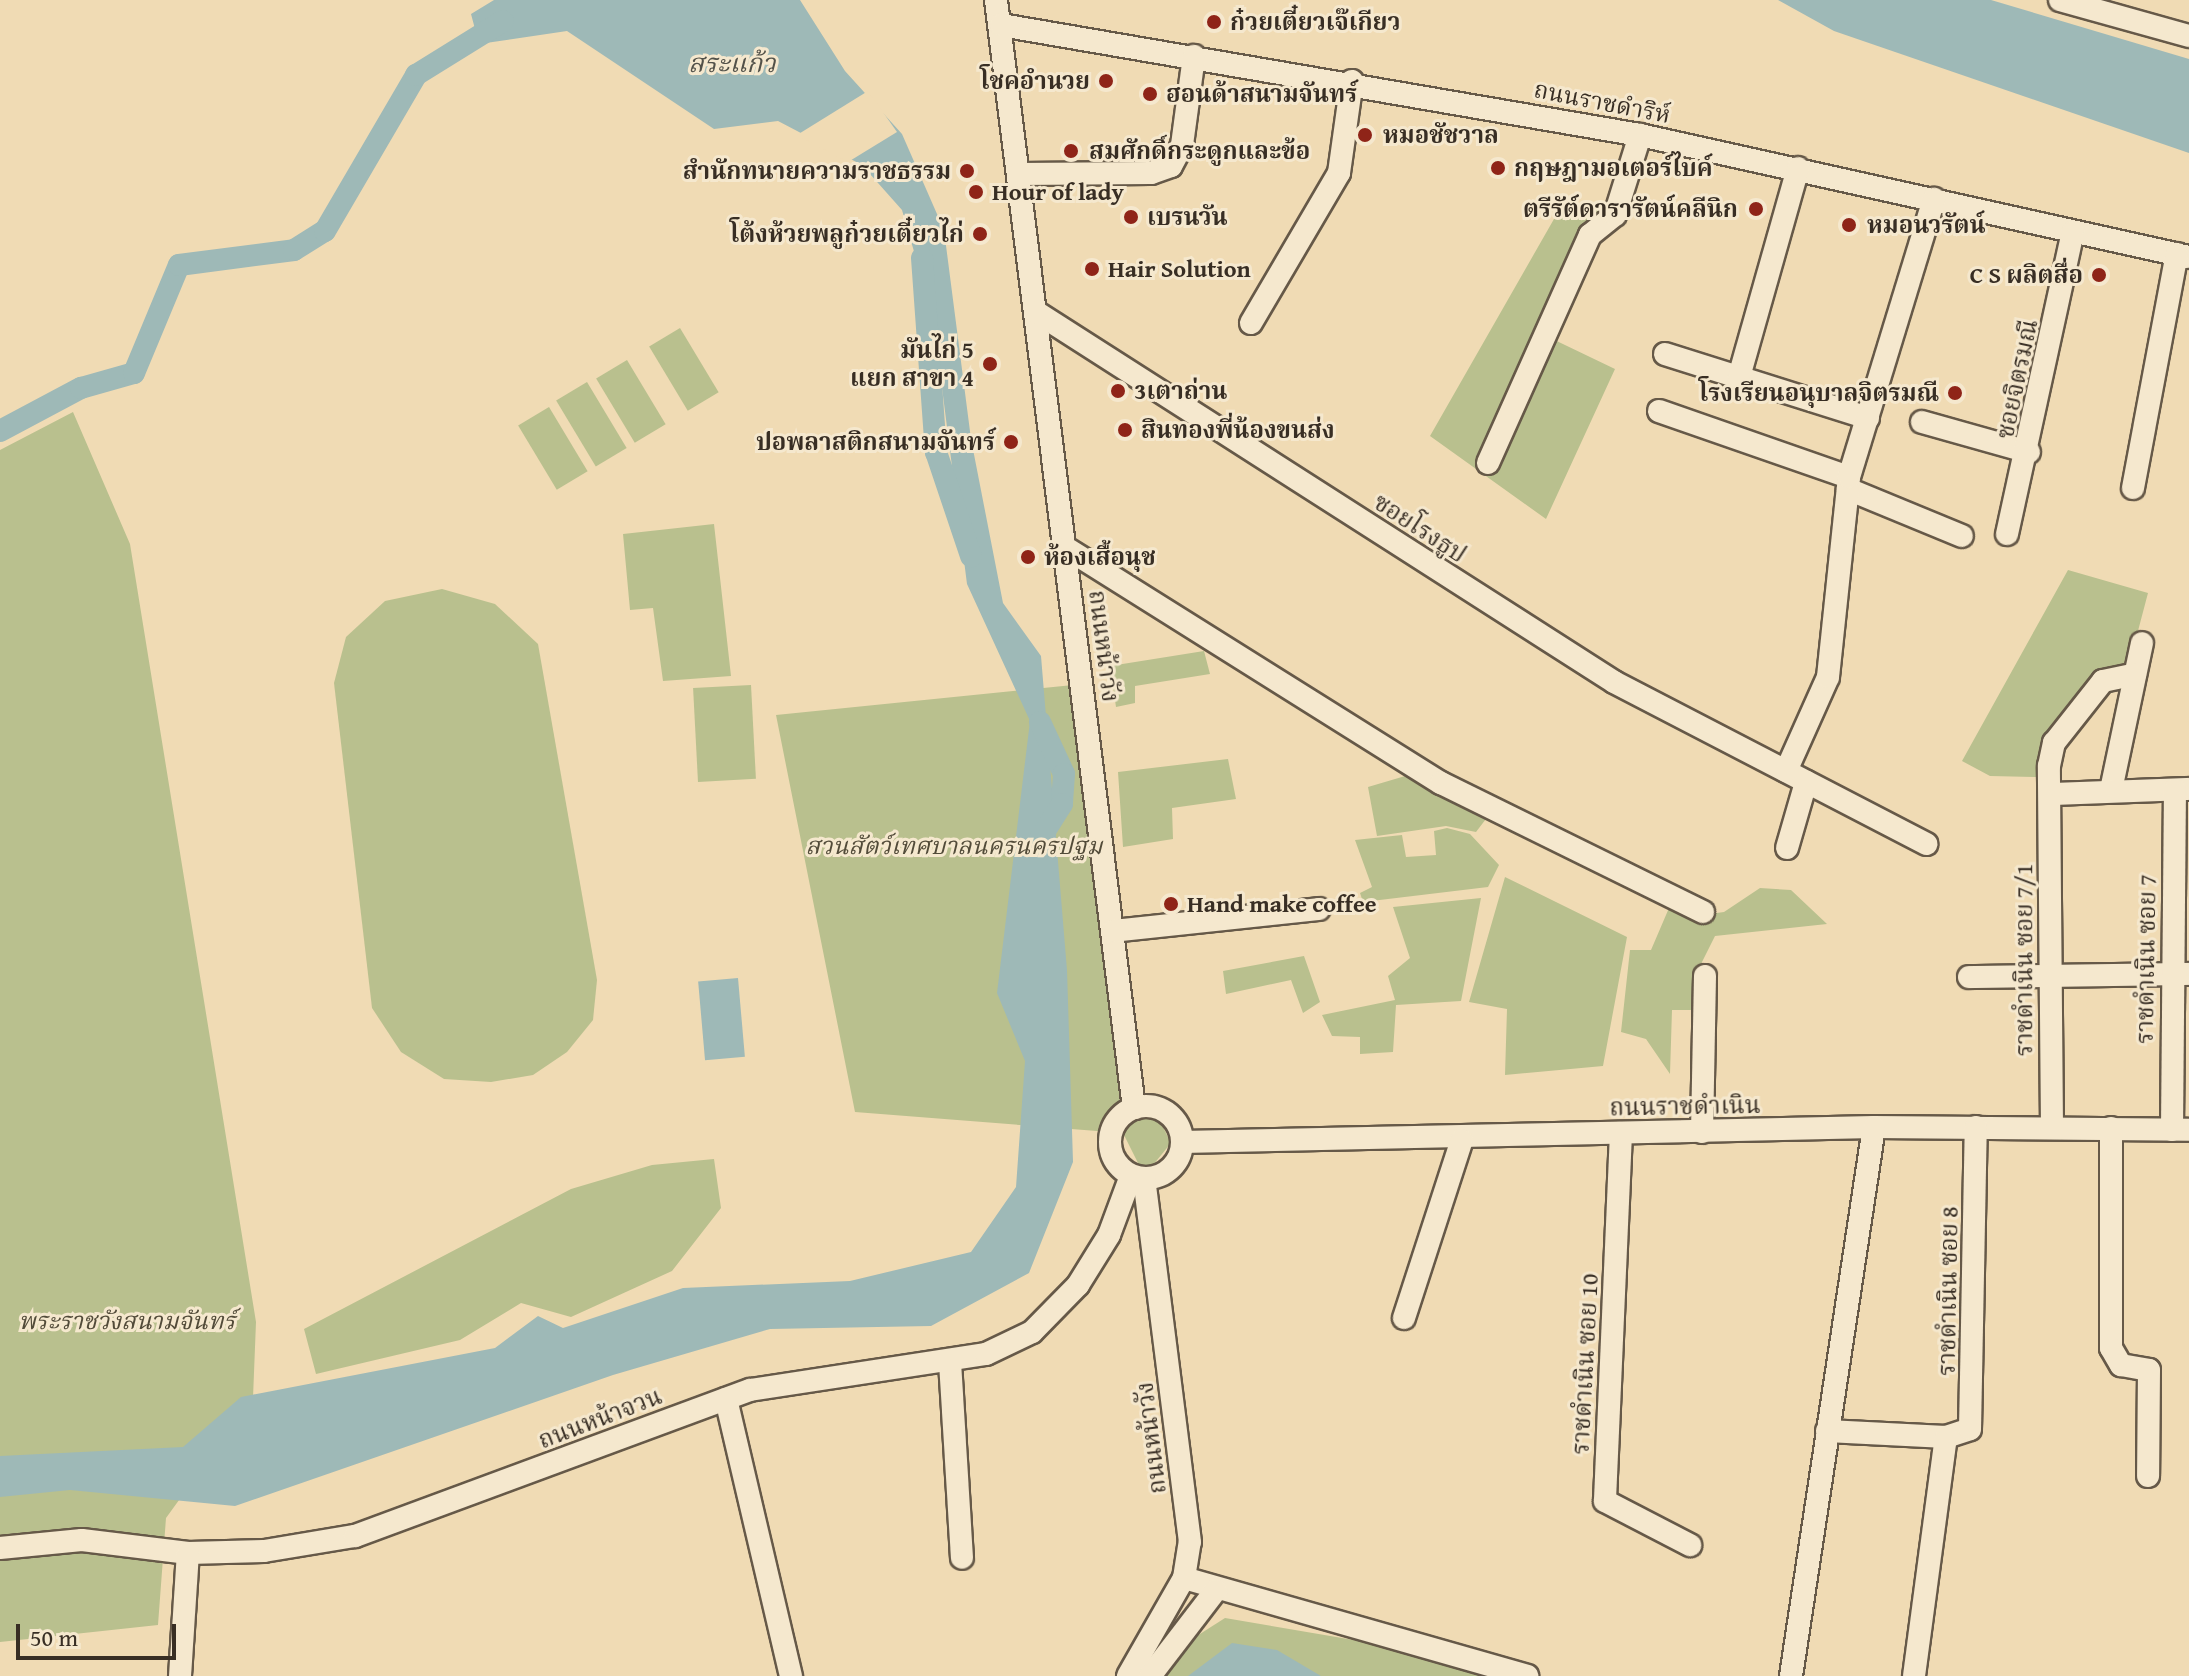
<!DOCTYPE html>
<meta charset="utf-8">
<style>
body{margin:0}
#map{position:relative;width:2189px;height:1676px;overflow:hidden;background:#f0dbb4;font-family:"Gentium Book Plus","Noto Serif Thai",serif}
div>[style]{position:absolute}
.green>*{inset:0;background:#b9c08e;transform-origin:0 0}
.water>*{inset:0;background:#9eb9b7;transform-origin:0 0}
.pier>*{inset:0;background:#f0dbb4}
.canal>*{height:22px;margin:-11px;padding:0 11px;transform-origin:11px;border-radius:11px;background:#9eb9b7}
.roads{filter:drop-shadow(2px 0 #665948) drop-shadow(-2px 0 #665948) drop-shadow(0 2px #665948) drop-shadow(0 -2px #665948)}
.minor>*{height:22px;margin:-11px;padding:0 11px;transform-origin:11px;border-radius:11px;background:#f5e8ce}
.minor>.ring{margin:-11px;padding:0;box-sizing:content-box;background:none;border:22px solid #f5e8ce;border-radius:50%}
.dots>*{width:22px;height:22px;translate:-50% -50%;box-sizing:border-box;border:4px solid #f5e8ce;border-radius:50%}
span{translate:-50% -50%;white-space:nowrap;text-align:center;line-height:1.15;-webkit-text-stroke:6px #f5e8ce;paint-order:stroke}
.poi-label{font-size:24px;color:#382e24;font-weight:700}
.left{translate:0 -50%;text-align:left}
.right{translate:-100% -50%;text-align:right}
.street-label{font-size:24px;color:#382e24}
.park-label{font-size:24px;color:#524b39;font-style:italic}
.water-label{font-size:26px;color:#525149;font-style:italic}
.scale{position:absolute;left:16px;top:1624px;width:160px;height:36px;box-sizing:border-box;border:4px solid #382e24;border-top:0;padding-left:10px;font-size:24px;line-height:28px;white-space:nowrap;color:#382e24;-webkit-text-stroke:6px #f5e8ce;paint-order:stroke}
</style>
<div id="map">
<div class="green">
<div style="clip-path:polygon(1562px 205px,1609px 211px,1540px 333px,1615px 369px,1546px 519px,1430px 436px)"></div>
<div style="left:680px;top:328px;width:75px;height:36px;rotate:59deg"></div>
<div style="left:627px;top:360px;width:75px;height:36px;rotate:59deg"></div>
<div style="left:587px;top:382px;width:77px;height:36px;rotate:59deg"></div>
<div style="left:549px;top:407px;width:75px;height:36px;rotate:59deg"></div>
<div style="clip-path:polygon(73px 412px,130px 544px,256px 1322px,253px 1398px,166px 1518px,158px 1625px,0 1642px,0 450px)"></div>
<div style="clip-path:polygon(714px 524px,731px 676px,663px 681px,653px 608px,630px 610px,623px 534px)"></div>
<div style="clip-path:polygon(2068px 570px,2148px 593px,2129px 665px,2099px 673px,2049px 729px,2037px 777px,1990px 776px,1962px 761px)"></div>
<div style="clip-path:polygon(442px 589px,495px 604px,538px 644px,597px 980px,593px 1020px,567px 1052px,533px 1075px,491px 1082px,444px 1079px,401px 1052px,372px 1008px,334px 683px,346px 637px,385px 601px)"></div>
<div style="clip-path:polygon(1204px 651px,1210px 674px,1135px 686px,1135px 703px,1116px 707px,1110px 666px)"></div>
<div style="clip-path:polygon(1083px 684px,1140px 1116px,1157px 1115px,1171px 1143px,1153px 1165px,1139px 1165px,1124px 1135px,1110px 1132px,855px 1112px,776px 715px)"></div>
<div style="left:751px;top:685px;width:94px;height:58px;rotate:87deg"></div>
<div style="clip-path:polygon(1228px 759px,1236px 799px,1172px 808px,1173px 839px,1123px 847px,1118px 772px)"></div>
<div style="clip-path:polygon(1412px 774px,1489px 815px,1476px 832px,1446px 826px,1377px 836px,1368px 787px)"></div>
<div style="clip-path:polygon(1447px 828px,1470px 834px,1499px 865px,1488px 887px,1363px 902px,1360px 893px,1372px 887px,1355px 840px,1402px 835px,1406px 857px,1436px 855px,1434px 831px)"></div>
<div style="clip-path:polygon(1505px 877px,1627px 937px,1603px 1066px,1505px 1075px,1507px 1009px,1469px 1002px)"></div>
<div style="clip-path:polygon(1760px 888px,1791px 890px,1827px 924px,1715px 936px,1699px 968px,1697px 1010px,1672px 1010px,1670px 1074px,1646px 1039px,1621px 1032px,1630px 950px,1651px 950px,1669px 908px,1695px 916px,1724px 912px)"></div>
<div style="clip-path:polygon(1481px 898px,1461px 1001px,1396px 1005px,1393px 1052px,1360px 1054px,1360px 1037px,1332px 1036px,1322px 1015px,1395px 1000px,1388px 976px,1410px 958px,1393px 907px)"></div>
<div style="clip-path:polygon(1304px 956px,1320px 1002px,1303px 1013px,1291px 980px,1226px 994px,1223px 971px)"></div>
<div style="clip-path:polygon(714px 1159px,721px 1208px,672px 1271px,571px 1317px,521px 1303px,460px 1340px,316px 1374px,304px 1329px,571px 1189px,652px 1165px)"></div>
<div style="clip-path:polygon(1225px 1618px,1448px 1656px,1520px 1676px,1151px 1676px,1167px 1655px)"></div>
</div>
<div class="water">
<div style="clip-path:polygon(494px 0,800px 0,845px 71px,902px 134px,944px 230px,971px 439px,1003px 603px,1041px 656px,1067px 970px,1073px 1162px,1029px 1273px,931px 1326px,770px 1329px,613px 1375px,235px 1506px,70px 1490px,0 1497px,0 1456px,183px 1447px,241px 1397px,495px 1348px,538px 1316px,563px 1328px,683px 1288px,850px 1281px,971px 1252px,1016px 1187px,1025px 1061px,997px 993px,1030px 721px,967px 584px,933px 317px,902px 210px,862px 165px,778px 121px,714px 129px,567px 31px,479px 44px,471px 14px)"></div>
<div style="clip-path:polygon(1778px 0,1991px 0,2189px 59px,2189px 153px,1834px 31px)"></div>
<div style="left:738px;top:978px;width:79px;height:40px;rotate:85deg"></div>
<div style="clip-path:polygon(1232px 1643px,1277px 1650px,1321px 1676px,1188px 1676px)"></div>
</div>
<div class="pier">
<div style="clip-path:polygon(868px 91px,897px 132px,848px 162px,797px 135px)"></div>
</div>
<div class="canal">
<div style="left:922px;top:258px;width:195px;rotate:85.9deg"></div>
<div style="left:936px;top:452px;width:110px;rotate:71.4deg"></div>
<div style="left:0;top:431px;width:92px;rotate:-28deg"></div>
<div style="left:81px;top:388px;width:55px;rotate:-15.8deg"></div>
<div style="left:134px;top:373px;width:117px;rotate:-67.4deg"></div>
<div style="left:179px;top:265px;width:116px;rotate:-7.4deg"></div>
<div style="left:294px;top:250px;width:36px;rotate:-32deg"></div>
<div style="left:325px;top:231px;width:181px;rotate:-59.7deg"></div>
<div style="left:416px;top:75px;width:102px;rotate:-31.8deg"></div>
<div style="left:1040px;top:722px;width:57px;rotate:65.2deg"></div>
<div style="left:1064px;top:774px;width:30px;rotate:94deg"></div>
<div style="left:1062px;top:804px;width:41px;rotate:122.2deg"></div>
</div>
<div class="roads">
<div class="minor">
<div style="left:996px;top:0;width:1117px;rotate:82.9deg"></div>
<div style="left:2060px;top:0;width:134px;rotate:15.6deg"></div>
<div style="left:1001px;top:25px;width:648px;rotate:9.77deg"></div>
<div style="left:1640px;top:135px;width:562px;rotate:12.53deg"></div>
<div style="left:1019px;top:174px;width:132px;rotate:-0.4deg"></div>
<div style="left:1151px;top:173px;width:21px;rotate:-19deg"></div>
<div style="left:1171px;top:166px;width:24px;rotate:-62deg"></div>
<div style="left:1182px;top:145px;width:90px;rotate:-82.3deg"></div>
<div style="left:1036px;top:312px;width:686px;rotate:32.62deg"></div>
<div style="left:1614px;top:682px;width:352px;rotate:27.4deg"></div>
<div style="left:1251px;top:323px;width:174px;rotate:-59.6deg"></div>
<div style="left:1339px;top:173px;width:93px;rotate:-82deg"></div>
<div style="left:1665px;top:354px;width:213px;rotate:17.5deg"></div>
<div style="left:1739px;top:377px;width:217px;rotate:-74.2deg"></div>
<div style="left:1659px;top:411px;width:201px;rotate:19.2deg"></div>
<div style="left:1922px;top:422px;width:111px;rotate:15.7deg"></div>
<div style="left:1488px;top:463px;width:250px;rotate:-65.9deg"></div>
<div style="left:1590px;top:235px;width:32px;rotate:-39deg"></div>
<div style="left:1615px;top:215px;width:84px;rotate:-72.6deg"></div>
<div style="left:2133px;top:488px;width:238px;rotate:-79.4deg"></div>
<div style="left:1848px;top:489px;width:123px;rotate:22.4deg"></div>
<div style="left:2007px;top:534px;width:309px;rotate:-77.7deg"></div>
<div style="left:1066px;top:548px;width:443px;rotate:32.1deg"></div>
<div style="left:1441px;top:783px;width:292px;rotate:26.2deg"></div>
<div style="left:1786px;top:771px;width:103px;rotate:-65.9deg"></div>
<div style="left:1828px;top:677px;width:201px;rotate:-84deg"></div>
<div style="left:1849px;top:477px;width:291px;rotate:-73deg"></div>
<div style="left:2111px;top:790px;width:150px;rotate:-78.1deg"></div>
<div style="left:2051px;top:794px;width:138px;rotate:-2.1deg"></div>
<div style="left:1787px;top:848px;width:69px;rotate:-73.9deg"></div>
<div style="left:1113px;top:931px;width:207px;rotate:-6.1deg"></div>
<div style="left:1969px;top:977px;width:220px;rotate:-0.8deg"></div>
<div class="ring" style="left:1110px;top:1106px;width:50px;height:50px"></div>
<div style="left:2052px;top:1127px;width:361px;rotate:-90.5deg"></div>
<div style="left:2049px;top:766px;width:24px;rotate:-78deg"></div>
<div style="left:2054px;top:743px;width:79px;rotate:-51.7deg"></div>
<div style="left:2103px;top:681px;width:33px;rotate:-12deg"></div>
<div style="left:2111px;top:1128px;width:220px;rotate:90deg"></div>
<div style="left:2111px;top:1348px;width:20px;rotate:60deg"></div>
<div style="left:2121px;top:1365px;width:28px;rotate:10deg"></div>
<div style="left:2149px;top:1370px;width:106px;rotate:90.5deg"></div>
<div style="left:2172px;top:1130px;width:340px;rotate:-89.5deg"></div>
<div style="left:1702px;top:1132px;width:156px;rotate:-88.9deg"></div>
<div style="left:1621px;top:1133px;width:368px;rotate:92.5deg"></div>
<div style="left:1605px;top:1501px;width:96px;rotate:27.4deg"></div>
<div style="left:1182px;top:1142px;width:692px;rotate:-1.24deg"></div>
<div style="left:1874px;top:1127px;width:315px;rotate:0.5deg"></div>
<div style="left:1404px;top:1318px;width:187px;rotate:-72deg"></div>
<div style="left:950px;top:1362px;width:196px;rotate:86.5deg"></div>
<div style="left:726px;top:1399px;width:285px;rotate:76.8deg"></div>
<div style="left:1827px;top:1431px;width:119px;rotate:2.9deg"></div>
<div style="left:1946px;top:1437px;width:25px;rotate:-18deg"></div>
<div style="left:1970px;top:1429px;width:302px;rotate:-88.9deg"></div>
<div style="left:0;top:1548px;width:82px;rotate:-5.6deg"></div>
<div style="left:82px;top:1540px;width:107px;rotate:7deg"></div>
<div style="left:188px;top:1553px;width:76px;rotate:-1.5deg"></div>
<div style="left:264px;top:1551px;width:92px;rotate:-9.4deg"></div>
<div style="left:355px;top:1536px;width:421px;rotate:-20.3deg"></div>
<div style="left:750px;top:1390px;width:239px;rotate:-8.7deg"></div>
<div style="left:986px;top:1354px;width:51px;rotate:-25.6deg"></div>
<div style="left:1032px;top:1332px;width:66px;rotate:-45.6deg"></div>
<div style="left:1078px;top:1285px;width:59px;rotate:-58.2deg"></div>
<div style="left:1109px;top:1235px;width:63px;rotate:-69.6deg"></div>
<div style="left:1184px;top:1578px;width:357px;rotate:15.9deg"></div>
<div style="left:180px;top:1676px;width:123px;rotate:-86.3deg"></div>
<div style="left:1128px;top:1676px;width:113px;rotate:-60.3deg"></div>
<div style="left:1184px;top:1578px;width:36px;rotate:-81deg"></div>
<div style="left:1190px;top:1542px;width:366px;rotate:-97.2deg"></div>
<div style="left:1150px;top:1676px;width:108px;rotate:-52.5deg"></div>
<div style="left:1791px;top:1676px;width:555px;rotate:-81.4deg"></div>
<div style="left:1914px;top:1676px;width:241px;rotate:-82.4deg"></div>
</div>
</div>
<div class="dots">
<div style="left:1214px;top:22px;background:#8f2418"></div>
<div style="left:1106px;top:81px;background:#8f2418"></div>
<div style="left:1150px;top:94px;background:#8f2418"></div>
<div style="left:1365px;top:135px;background:#8f2418"></div>
<div style="left:1071px;top:151px;background:#8f2418"></div>
<div style="left:1498px;top:168px;background:#8f2418"></div>
<div style="left:967px;top:171px;background:#8f2418"></div>
<div style="left:976px;top:192px;background:#8f2418"></div>
<div style="left:1756px;top:209px;background:#8f2418"></div>
<div style="left:1131px;top:217px;background:#8f2418"></div>
<div style="left:1849px;top:225px;background:#8f2418"></div>
<div style="left:980px;top:234px;background:#8f2418"></div>
<div style="left:1092px;top:269px;background:#8f2418"></div>
<div style="left:2099px;top:275px;background:#8f2418"></div>
<div style="left:990px;top:364px;background:#8f2418"></div>
<div style="left:1118px;top:391px;background:#8f2418"></div>
<div style="left:1955px;top:393px;background:#8f2418"></div>
<div style="left:1125px;top:430px;background:#8f2418"></div>
<div style="left:1011px;top:442px;background:#8f2418"></div>
<div style="left:1028px;top:557px;background:#8f2418"></div>
<div style="left:1171px;top:904px;background:#8f2418"></div>
</div>
<div class="poi-label">
<span class="left" style="left:1230px;top:22px">ก๋วยเตี๋ยวเจ๊เกียว</span>
<span class="right" style="left:1090px;top:81px">โชคอำนวย</span>
<span class="left" style="left:1166px;top:94px">ฮอนด้าสนามจันทร์</span>
<span class="left" style="left:1383px;top:135px">หมอชัชวาล</span>
<span class="left" style="left:1089px;top:151px">สมศักดิ์กระดูกและข้อ</span>
<span class="left" style="left:1514px;top:168px">กฤษฎามอเตอร์ไบค์</span>
<span class="right" style="left:951px;top:171px">สำนักทนายความราชธรรม</span>
<span class="left" style="left:992px;top:192px">Hour of lady</span>
<span class="right" style="left:1738px;top:209px">ตรีรัต์ดารารัตน์คลีนิก</span>
<span class="left" style="left:1147px;top:217px">เบรนวัน</span>
<span class="left" style="left:1867px;top:225px">หมอนวรัตน์</span>
<span class="right" style="left:964px;top:234px">โต้งห้วยพลูก๋วยเตี๋ยวไก่</span>
<span class="left" style="left:1108px;top:269px">Hair Solution</span>
<span class="right" style="left:2083px;top:275px">C S ผลิตสื่อ</span>
<span class="right" style="left:974px;top:364px">มันไก่ 5<br>แยก สาขา 4</span>
<span class="left" style="left:1134px;top:391px">3เตาถ่าน</span>
<span class="right" style="left:1939px;top:393px">โรงเรียนอนุบาลจิตรมณี</span>
<span class="left" style="left:1141px;top:430px">สินทองพี่น้องขนส่ง</span>
<span class="right" style="left:995px;top:442px">ปอพลาสติกสนามจันทร์</span>
<span class="left" style="left:1044px;top:557px">ห้องเสื้อนุช</span>
<span class="left" style="left:1187px;top:904px">Hand make coffee</span>
</div>
<div class="street-label">
<span style="left:1602px;top:102px;rotate:11deg">ถนนราชดำริห์</span>
<span style="left:2017px;top:379px;rotate:-78deg">ซอยจิตรมณี</span>
<span style="left:1420px;top:528px;rotate:33deg">ซอยโรงธูป</span>
<span style="left:1104px;top:646px;rotate:83deg">ถนนหน้าวัง</span>
<span style="left:2146px;top:959px;rotate:-89deg">ราชดำเนิน ซอย 7</span>
<span style="left:2024px;top:960px;rotate:-90deg">ราชดำเนิน ซอย 7/1</span>
<span style="left:1685px;top:1106px;rotate:-1deg">ถนนราชดำเนิน</span>
<span style="left:1948px;top:1291px;rotate:-89deg">ราชดำเนิน ซอย 8</span>
<span style="left:1585px;top:1364px;rotate:-87deg">ราชดำเนิน ซอย 10</span>
<span style="left:600px;top:1418px;rotate:-21deg">ถนนหน้าจวน</span>
<span style="left:1151px;top:1438px;rotate:-97deg">ถนนหน้าวัง</span>
</div>
<div class="park-label">
<span style="left:954px;top:846px">สวนสัตว์เทศบาลนครนครปฐม</span>
<span style="left:127px;top:1321px">พระราชวังสนามจันทร์</span>
</div>
<div class="water-label">
<span style="left:732px;top:63px">สระแก้ว</span>
</div>
<div class="scale">50 m</div>
</div>
